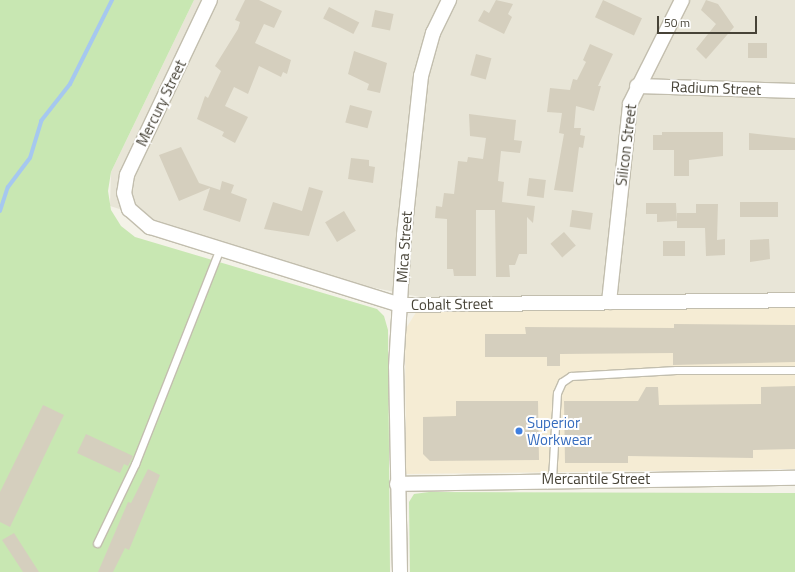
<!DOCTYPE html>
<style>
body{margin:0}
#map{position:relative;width:795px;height:572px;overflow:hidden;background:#f4f2e8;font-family:"Titillium Web",sans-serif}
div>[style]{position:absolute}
.residential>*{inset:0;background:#e8e5d7}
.commercial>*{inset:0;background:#f5ecd4}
.green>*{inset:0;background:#c8e7b2}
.stream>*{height:4px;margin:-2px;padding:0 2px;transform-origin:2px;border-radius:2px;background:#a6c8ef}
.building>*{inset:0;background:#d5cfbe;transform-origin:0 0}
.roads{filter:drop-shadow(1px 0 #c2beae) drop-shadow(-1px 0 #c2beae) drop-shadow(0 1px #c2beae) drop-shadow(0 -1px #c2beae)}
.service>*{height:7px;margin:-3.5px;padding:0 3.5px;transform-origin:3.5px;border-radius:3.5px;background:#fff}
.minor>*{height:14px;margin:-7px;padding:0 7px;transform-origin:7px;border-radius:7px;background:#fff}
.dots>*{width:11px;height:11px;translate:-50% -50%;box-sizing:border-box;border:2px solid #fff;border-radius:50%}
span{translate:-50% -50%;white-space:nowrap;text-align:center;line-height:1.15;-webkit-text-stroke:4px #fff;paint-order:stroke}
.street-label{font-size:15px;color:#474337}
.shop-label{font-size:15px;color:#366cbe}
.left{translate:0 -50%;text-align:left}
.scale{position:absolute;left:657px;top:16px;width:100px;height:18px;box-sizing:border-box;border:2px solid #474337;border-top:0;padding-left:5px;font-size:12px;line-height:14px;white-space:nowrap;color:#474337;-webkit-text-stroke:3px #fff;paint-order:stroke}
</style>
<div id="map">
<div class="residential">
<div style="clip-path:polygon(194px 0,795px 0,795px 296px,425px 298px,365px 286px,110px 206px,111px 172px)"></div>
</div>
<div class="commercial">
<div style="clip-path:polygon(795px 296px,795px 469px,406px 474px,405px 330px,425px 298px)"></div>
</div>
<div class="green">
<div style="clip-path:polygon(0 0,194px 0,111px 172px,108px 191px,111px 210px,121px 226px,135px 237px,377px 309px,384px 316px,388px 330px,390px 572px,0 572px)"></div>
<div style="clip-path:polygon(429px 492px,795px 493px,795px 572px,410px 572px,409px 502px,414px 494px)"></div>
</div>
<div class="stream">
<div style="left:0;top:211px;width:25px;rotate:-72deg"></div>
<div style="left:8px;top:187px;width:36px;rotate:-53deg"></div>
<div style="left:30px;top:158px;width:39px;rotate:-73deg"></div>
<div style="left:41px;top:121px;width:47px;rotate:-51.9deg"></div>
<div style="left:70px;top:84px;width:94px;rotate:-63.4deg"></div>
</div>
<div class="building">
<div style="clip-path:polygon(245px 0,259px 0,282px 11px,274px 28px,264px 24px,255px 43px,291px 60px,287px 74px,283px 72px,281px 77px,259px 66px,248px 94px,234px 87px,225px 106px,248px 117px,235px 143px,222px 136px,224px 132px,197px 119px,205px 96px,208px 98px,221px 71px,215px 66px,238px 29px,240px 22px,235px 20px)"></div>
<div style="clip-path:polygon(496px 0,513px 4px,508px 14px,512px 17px,504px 34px,478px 21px,484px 10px,489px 13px)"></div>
<div style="left:603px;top:0;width:43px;height:19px;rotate:25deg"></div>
<div style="clip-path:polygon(706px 0,718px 4px,734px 27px,706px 59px,696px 49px,716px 24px,701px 10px)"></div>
<div style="left:329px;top:7px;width:34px;height:13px;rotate:27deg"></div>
<div style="left:375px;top:10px;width:19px;height:17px;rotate:12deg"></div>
<div style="left:748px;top:43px;width:19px;height:15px"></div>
<div style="clip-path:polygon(590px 44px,613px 54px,598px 86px,601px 86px,594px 111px,576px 106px,574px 128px,581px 128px,580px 135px,585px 136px,583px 148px,579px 147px,573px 192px,554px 190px,564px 134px,559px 133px,562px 113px,547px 112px,550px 88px,570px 90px,573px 79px,577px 80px,586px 62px,583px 60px)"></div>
<div style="clip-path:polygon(354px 51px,387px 63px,380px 93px,367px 90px,369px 84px,348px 74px)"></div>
<div style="left:476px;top:54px;width:16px;height:22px;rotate:15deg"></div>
<div style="left:350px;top:105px;width:23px;height:18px;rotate:15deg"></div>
<div style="clip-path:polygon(469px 114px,516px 120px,514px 140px,522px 141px,520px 153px,501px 151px,498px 181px,504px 182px,502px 202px,535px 206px,533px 223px,527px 217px,527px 254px,519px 254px,515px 265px,509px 265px,510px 277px,496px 277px,495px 210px,476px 210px,476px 276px,454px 276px,453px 269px,447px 269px,447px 219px,435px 218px,436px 206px,442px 207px,444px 193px,454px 194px,458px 161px,467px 162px,468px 157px,483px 159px,486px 138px,470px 136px)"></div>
<div style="clip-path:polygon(662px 132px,723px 132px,723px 156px,689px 160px,689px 176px,674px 176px,674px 150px,653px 150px,653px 135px,662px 135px)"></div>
<div style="clip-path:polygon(749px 133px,795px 138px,795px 150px,749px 150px)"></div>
<div style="clip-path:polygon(181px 147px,199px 183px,220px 190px,222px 181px,234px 185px,231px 193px,247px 199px,240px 222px,203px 210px,210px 188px,179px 201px,159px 155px)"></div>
<div style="clip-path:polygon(351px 158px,369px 160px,369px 166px,375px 167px,373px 183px,348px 179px)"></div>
<div style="left:529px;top:178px;width:17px;height:18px;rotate:7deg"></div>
<div style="clip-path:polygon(309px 187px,323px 191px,309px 236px,264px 229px,273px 202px,302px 211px)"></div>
<div style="left:778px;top:202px;width:15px;height:38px;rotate:90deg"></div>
<div style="clip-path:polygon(646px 203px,676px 203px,677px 221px,657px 222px,657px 214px,646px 214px)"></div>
<div style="clip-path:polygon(696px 204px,718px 204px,717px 240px,725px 239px,725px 255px,706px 256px,705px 228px,677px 228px,677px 213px,696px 213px)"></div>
<div style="left:572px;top:210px;width:21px;height:17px;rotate:8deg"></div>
<div style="left:344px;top:211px;width:23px;height:22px;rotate:59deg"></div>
<div style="left:564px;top:232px;width:18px;height:18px;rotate:49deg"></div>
<div style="clip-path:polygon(769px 239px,770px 259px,750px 262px,750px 240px)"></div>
<div style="left:685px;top:241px;width:15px;height:22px;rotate:90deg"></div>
<div style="clip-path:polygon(674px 324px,795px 325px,795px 362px,673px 365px,673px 353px,560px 354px,560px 366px,547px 366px,547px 357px,485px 357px,485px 334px,526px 334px,525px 327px,674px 328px)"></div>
<div style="clip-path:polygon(795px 386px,795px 449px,753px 450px,753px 458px,628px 456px,628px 463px,565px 463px,564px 401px,638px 401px,646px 387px,658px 387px,659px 405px,761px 404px,761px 387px)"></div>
<div style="clip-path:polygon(456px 401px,538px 401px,539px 460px,430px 461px,423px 454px,423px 417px,456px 416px)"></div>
<div style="clip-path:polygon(43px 405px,64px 415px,10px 527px,0 522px,0 492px)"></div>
<div style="clip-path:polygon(86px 434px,133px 456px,128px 466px,124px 464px,120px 473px,77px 453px)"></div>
<div style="clip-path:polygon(148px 469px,160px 475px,129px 550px,125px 548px,113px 572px,98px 572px,128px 502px,131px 503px)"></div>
<div style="clip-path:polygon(14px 533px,39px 572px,23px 572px,2px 540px)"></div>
</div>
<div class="roads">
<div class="service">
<div style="left:552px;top:479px;width:86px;rotate:-86.7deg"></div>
<div style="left:557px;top:393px;width:12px;rotate:-66deg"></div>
<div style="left:562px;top:382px;width:11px;rotate:-34deg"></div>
<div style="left:571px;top:376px;width:105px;rotate:-3.3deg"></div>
<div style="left:676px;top:370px;width:119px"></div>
<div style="left:97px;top:543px;width:88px;rotate:-64.3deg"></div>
<div style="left:135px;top:464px;width:232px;rotate:-68.5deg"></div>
</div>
<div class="minor">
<div style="left:210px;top:0;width:194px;rotate:115.4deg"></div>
<div style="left:127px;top:175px;width:18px;rotate:99deg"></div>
<div style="left:124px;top:193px;width:17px;rotate:73deg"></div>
<div style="left:129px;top:209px;width:28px;rotate:41deg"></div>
<div style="left:150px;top:227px;width:262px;rotate:17.3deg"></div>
<div style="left:400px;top:305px;width:395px;rotate:-0.7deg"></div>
<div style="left:637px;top:86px;width:158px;rotate:1.8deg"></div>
<div style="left:609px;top:302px;width:199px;rotate:-83.9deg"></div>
<div style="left:630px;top:104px;width:116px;rotate:-63.4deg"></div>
<div style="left:397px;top:484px;width:398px;rotate:-0.9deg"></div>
<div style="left:400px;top:572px;width:205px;rotate:-91.1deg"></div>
<div style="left:396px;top:367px;width:132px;rotate:-86.5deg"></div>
<div style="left:404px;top:235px;width:160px;rotate:-83.9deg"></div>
<div style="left:421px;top:76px;width:45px;rotate:-74.4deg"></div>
<div style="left:433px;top:33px;width:37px;rotate:-64deg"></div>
</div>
</div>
<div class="dots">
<div style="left:519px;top:431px;background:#3f7fe0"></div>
</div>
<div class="street-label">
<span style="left:716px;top:88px;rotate:2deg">Radium Street</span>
<span style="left:161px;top:103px;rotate:-64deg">Mercury Street</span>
<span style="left:626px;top:145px;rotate:-83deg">Silicon Street</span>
<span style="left:404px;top:247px;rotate:-86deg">Mica Street</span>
<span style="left:452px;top:304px;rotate:-1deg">Cobalt Street</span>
<span style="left:596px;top:479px">Mercantile Street</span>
</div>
<div class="shop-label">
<span class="left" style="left:527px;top:431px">Superior<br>Workwear</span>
</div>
<div class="scale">50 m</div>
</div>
